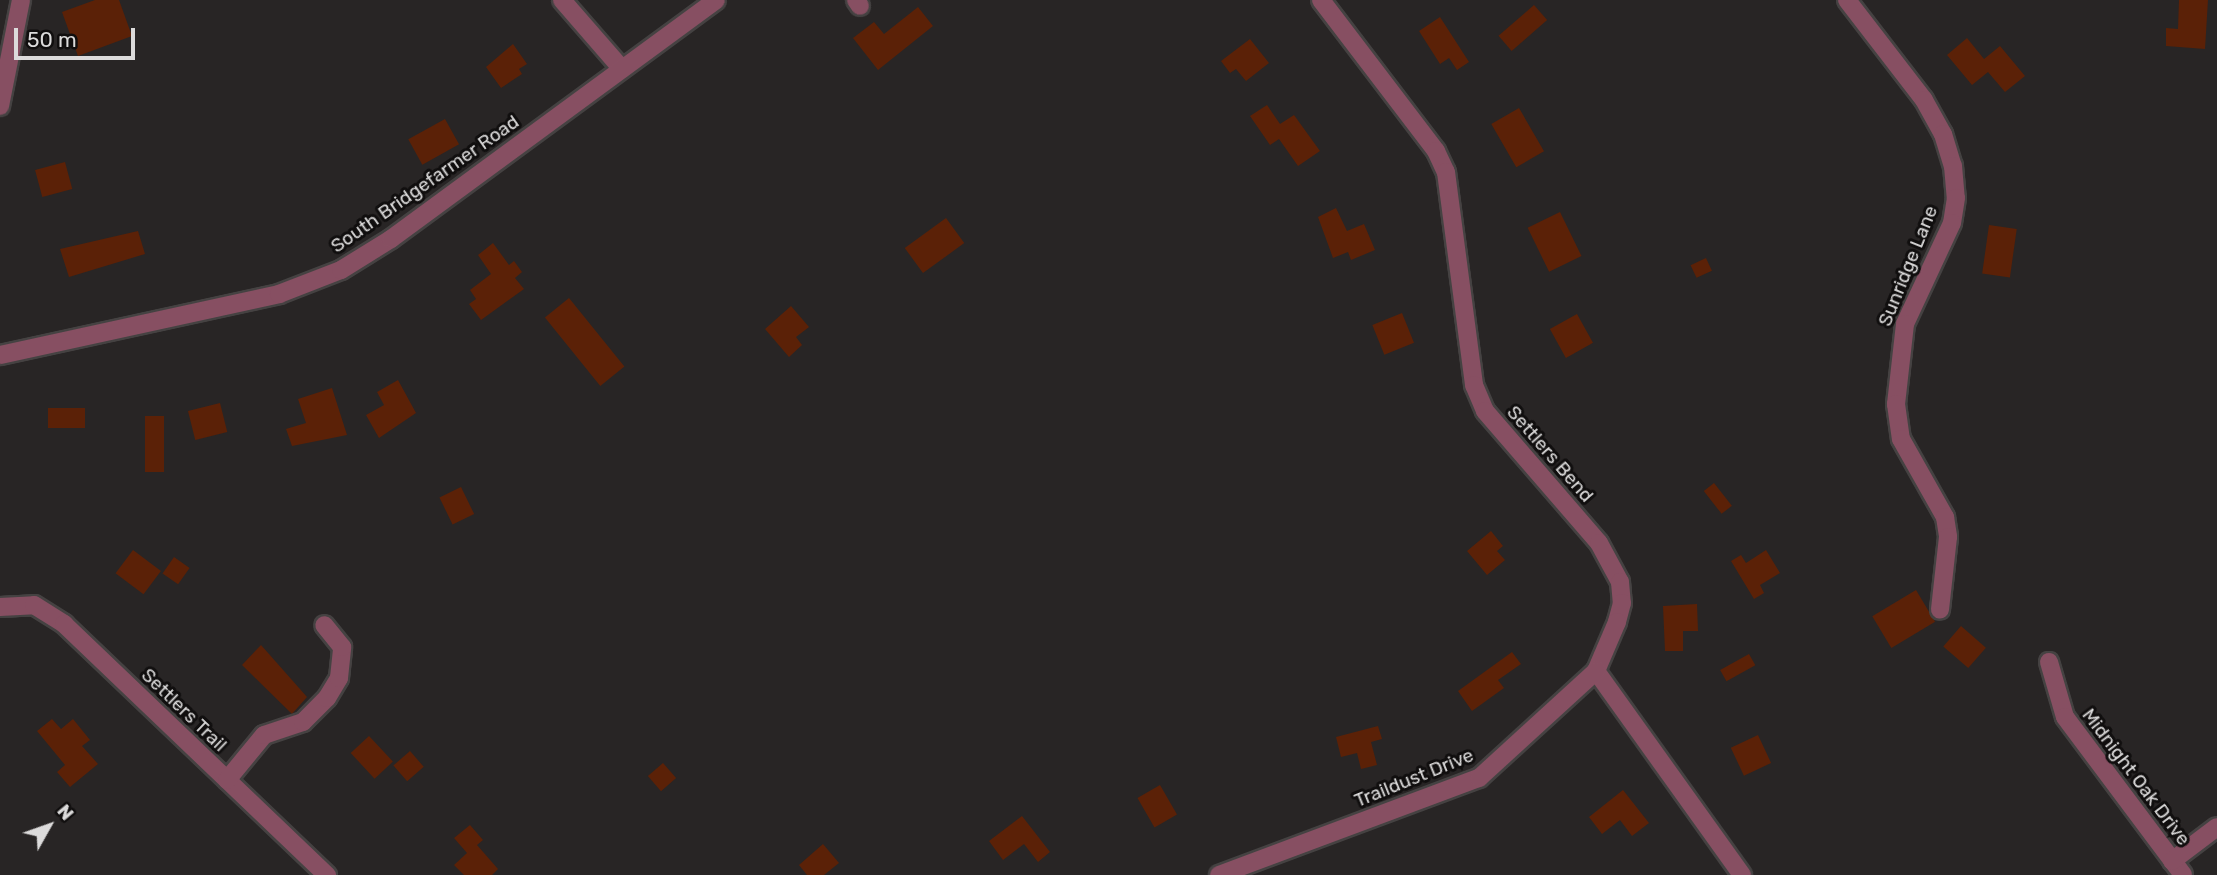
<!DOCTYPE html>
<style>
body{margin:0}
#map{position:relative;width:2217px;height:875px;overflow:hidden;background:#282525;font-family:Rubik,sans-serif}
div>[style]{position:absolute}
.building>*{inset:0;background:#5b2107;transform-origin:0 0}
.roads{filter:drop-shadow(2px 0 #454242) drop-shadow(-2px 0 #454242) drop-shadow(0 2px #454242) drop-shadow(0 -2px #454242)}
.minor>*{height:18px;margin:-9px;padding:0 9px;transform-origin:9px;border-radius:9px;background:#874f62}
span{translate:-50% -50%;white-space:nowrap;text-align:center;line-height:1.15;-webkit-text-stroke:6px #100e0e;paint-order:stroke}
.street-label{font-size:19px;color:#dcdbdb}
.north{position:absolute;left:14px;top:791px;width:70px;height:70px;-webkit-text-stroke:5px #100e0e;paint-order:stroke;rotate:50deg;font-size:19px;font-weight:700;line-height:28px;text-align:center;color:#dcdbdb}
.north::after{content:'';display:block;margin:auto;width:24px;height:32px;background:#dcdbdb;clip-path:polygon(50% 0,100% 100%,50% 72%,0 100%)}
.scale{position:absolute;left:14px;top:28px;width:121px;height:32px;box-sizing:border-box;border:4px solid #dcdbdb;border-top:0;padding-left:9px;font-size:21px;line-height:24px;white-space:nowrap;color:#dcdbdb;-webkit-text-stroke:5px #100e0e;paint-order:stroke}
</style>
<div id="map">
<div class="building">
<div style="clip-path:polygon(95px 0,119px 0,132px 36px,78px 56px,62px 12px)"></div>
<div style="clip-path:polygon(2179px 0,2208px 0,2205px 49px,2166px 46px,2166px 28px,2178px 29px)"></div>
<div style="left:1534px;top:5px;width:20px;height:47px;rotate:49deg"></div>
<div style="clip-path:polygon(918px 7px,933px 26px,878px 70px,853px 38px,874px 22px,884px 34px)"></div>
<div style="clip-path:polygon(1440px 17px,1469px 62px,1457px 70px,1449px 58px,1440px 64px,1419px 31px)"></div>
<div style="clip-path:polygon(1967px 38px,1984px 59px,2000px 46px,2025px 76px,2005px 92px,1988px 72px,1972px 85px,1947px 55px)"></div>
<div style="clip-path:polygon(1250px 39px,1269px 63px,1246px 81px,1236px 69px,1230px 73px,1221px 61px)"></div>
<div style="clip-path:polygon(513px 44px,527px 64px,519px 69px,522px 74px,501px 88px,486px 67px)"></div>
<div style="clip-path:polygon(1267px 105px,1280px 124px,1294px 115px,1320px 151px,1298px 166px,1279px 139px,1270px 145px,1250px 116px)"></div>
<div style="left:1519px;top:108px;width:50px;height:32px;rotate:60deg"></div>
<div style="left:445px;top:119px;width:29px;height:42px;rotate:61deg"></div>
<div style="left:65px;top:162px;width:28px;height:31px;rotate:75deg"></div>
<div style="clip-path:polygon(1336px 208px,1347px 231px,1364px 224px,1375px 250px,1351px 260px,1348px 252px,1333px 258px,1318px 217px)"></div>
<div style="left:1560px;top:212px;width:49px;height:36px;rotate:64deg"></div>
<div style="left:946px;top:218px;width:31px;height:51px;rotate:54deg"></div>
<div style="left:1989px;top:225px;width:28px;height:49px;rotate:8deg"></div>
<div style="clip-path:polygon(138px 231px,145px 254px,69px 277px,60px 249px)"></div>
<div style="clip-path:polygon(493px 243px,509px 265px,514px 261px,522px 272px,515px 278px,524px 289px,481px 320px,469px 304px,476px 299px,470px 290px,491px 274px,478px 255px)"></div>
<div style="left:1706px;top:258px;width:14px;height:17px;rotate:65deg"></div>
<div style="left:569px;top:298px;width:88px;height:31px;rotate:51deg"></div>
<div style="clip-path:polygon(791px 306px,809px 327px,796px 337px,802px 345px,789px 357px,765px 329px)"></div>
<div style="left:1402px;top:313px;width:32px;height:32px;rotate:68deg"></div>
<div style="left:1577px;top:314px;width:33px;height:31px;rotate:61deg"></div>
<div style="clip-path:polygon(398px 380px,416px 413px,379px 438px,366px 415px,384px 405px,377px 392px)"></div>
<div style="clip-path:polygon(332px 388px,347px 435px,292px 446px,286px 429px,306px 423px,298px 399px)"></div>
<div style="left:220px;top:403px;width:30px;height:33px;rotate:76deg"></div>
<div style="left:48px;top:408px;width:37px;height:20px"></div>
<div style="left:145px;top:416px;width:19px;height:56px"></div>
<div style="left:1714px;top:483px;width:29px;height:13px;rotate:52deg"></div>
<div style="left:461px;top:487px;width:30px;height:24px;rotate:64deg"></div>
<div style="clip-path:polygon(1491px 531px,1503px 546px,1497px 551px,1505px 560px,1487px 575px,1467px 551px)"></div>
<div style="left:133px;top:550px;width:35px;height:29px;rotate:37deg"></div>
<div style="clip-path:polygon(1766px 550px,1780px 573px,1760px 585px,1764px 593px,1754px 599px,1731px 561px,1741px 555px,1746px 563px)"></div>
<div style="left:174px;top:557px;width:19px;height:20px;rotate:35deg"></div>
<div style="left:1916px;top:590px;width:37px;height:51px;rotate:59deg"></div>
<div style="clip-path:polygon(1697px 604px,1698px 631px,1683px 631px,1683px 651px,1665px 651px,1663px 606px)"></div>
<div style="left:1961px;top:626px;width:33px;height:27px;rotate:41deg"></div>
<div style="clip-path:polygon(261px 645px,307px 697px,292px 714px,242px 665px)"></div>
<div style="clip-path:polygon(1512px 652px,1521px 664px,1498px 680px,1504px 688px,1472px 711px,1458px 691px)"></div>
<div style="left:1749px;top:654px;width:13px;height:33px;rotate:61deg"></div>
<div style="clip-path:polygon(52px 719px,61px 729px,73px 719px,90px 740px,82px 746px,98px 764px,70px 787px,57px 772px,65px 765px,37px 731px)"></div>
<div style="clip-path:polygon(1378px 726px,1382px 739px,1371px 742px,1377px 765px,1361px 769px,1357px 753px,1341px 757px,1336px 737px)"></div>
<div style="left:1758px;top:735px;width:31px;height:30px;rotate:65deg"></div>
<div style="left:369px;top:736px;width:35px;height:25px;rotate:47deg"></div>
<div style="left:410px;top:751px;width:21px;height:22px;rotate:49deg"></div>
<div style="left:663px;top:763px;width:20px;height:20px;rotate:49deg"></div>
<div style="left:1160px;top:785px;width:34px;height:26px;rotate:60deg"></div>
<div style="clip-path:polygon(1623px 790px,1649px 823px,1632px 836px,1620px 820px,1602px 834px,1589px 817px)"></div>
<div style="clip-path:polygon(1022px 816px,1050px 852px,1038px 862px,1024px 844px,1003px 860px,989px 841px)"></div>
<div style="clip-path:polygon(470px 825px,483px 840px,477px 845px,498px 869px,492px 875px,464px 875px,454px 865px,467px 853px,454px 838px)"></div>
<div style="clip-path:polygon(823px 844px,839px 863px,824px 875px,807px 875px,799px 865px)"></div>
</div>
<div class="roads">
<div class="minor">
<div style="left:562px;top:0;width:91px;rotate:49deg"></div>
<div style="left:856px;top:0;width:7px;rotate:56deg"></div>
<div style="left:1321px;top:0;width:190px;rotate:52.7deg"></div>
<div style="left:1436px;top:151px;width:23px;rotate:65deg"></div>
<div style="left:1446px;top:172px;width:215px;rotate:82.5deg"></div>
<div style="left:1474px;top:385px;width:28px;rotate:67deg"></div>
<div style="left:1485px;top:411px;width:174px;rotate:49.2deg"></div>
<div style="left:1599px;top:543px;width:44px;rotate:61.7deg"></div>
<div style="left:1620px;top:582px;width:21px;rotate:85deg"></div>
<div style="left:1622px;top:603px;width:20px;rotate:105deg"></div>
<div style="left:1617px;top:622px;width:53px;rotate:113.2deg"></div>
<div style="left:1596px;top:671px;width:251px;rotate:54.4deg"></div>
<div style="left:1847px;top:0;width:126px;rotate:52.4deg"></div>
<div style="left:1924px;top:100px;width:39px;rotate:61deg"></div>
<div style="left:1943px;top:134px;width:34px;rotate:73deg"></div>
<div style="left:1953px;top:166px;width:32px;rotate:85deg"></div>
<div style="left:1956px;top:198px;width:25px;rotate:99deg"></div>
<div style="left:1952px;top:223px;width:111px;rotate:115deg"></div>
<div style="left:1905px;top:324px;width:81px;rotate:96.4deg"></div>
<div style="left:1896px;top:404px;width:35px;rotate:82deg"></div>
<div style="left:1901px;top:439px;width:90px;rotate:60.6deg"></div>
<div style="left:1945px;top:517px;width:20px;rotate:81deg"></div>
<div style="left:1948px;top:537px;width:73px;rotate:96.3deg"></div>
<div style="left:0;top:106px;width:108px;rotate:-78.8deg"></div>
<div style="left:0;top:355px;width:286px;rotate:-12.3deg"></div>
<div style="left:279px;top:294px;width:66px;rotate:-21.2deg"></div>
<div style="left:341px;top:270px;width:59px;rotate:-31.8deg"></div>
<div style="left:391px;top:239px;width:403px;rotate:-36.3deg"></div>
<div style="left:0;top:607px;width:34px;rotate:-3deg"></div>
<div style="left:34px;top:605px;width:36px;rotate:32deg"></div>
<div style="left:64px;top:624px;width:364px;rotate:43.7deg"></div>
<div style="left:2049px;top:662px;width:57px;rotate:73.8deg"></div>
<div style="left:2065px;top:717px;width:197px;rotate:53.2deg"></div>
<div style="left:227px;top:780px;width:58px;rotate:-50.6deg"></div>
<div style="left:264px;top:735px;width:41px;rotate:-18.4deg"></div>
<div style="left:303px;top:722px;width:34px;rotate:-45deg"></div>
<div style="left:327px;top:698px;width:23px;rotate:-59deg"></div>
<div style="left:339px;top:678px;width:31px;rotate:-84deg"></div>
<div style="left:342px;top:647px;width:28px;rotate:-129deg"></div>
<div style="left:2172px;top:861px;width:56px;rotate:-37.1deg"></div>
<div style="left:1219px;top:875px;width:278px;rotate:-20.5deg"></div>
<div style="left:1479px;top:778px;width:159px;rotate:-42.4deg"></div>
</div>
</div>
<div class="street-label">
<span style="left:425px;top:184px;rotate:-35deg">South Bridgefarmer Road</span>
<span style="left:1908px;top:266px;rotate:-68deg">Sunridge Lane</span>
<span style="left:1550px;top:454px;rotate:49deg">Settlers Bend</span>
<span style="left:184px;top:710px;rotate:44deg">Settlers Trail</span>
<span style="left:2136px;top:777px;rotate:53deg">Midnight Oak Drive</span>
<span style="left:1414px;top:778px;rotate:-22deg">Traildust Drive</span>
</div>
<div class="north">N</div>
<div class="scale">50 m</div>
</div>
